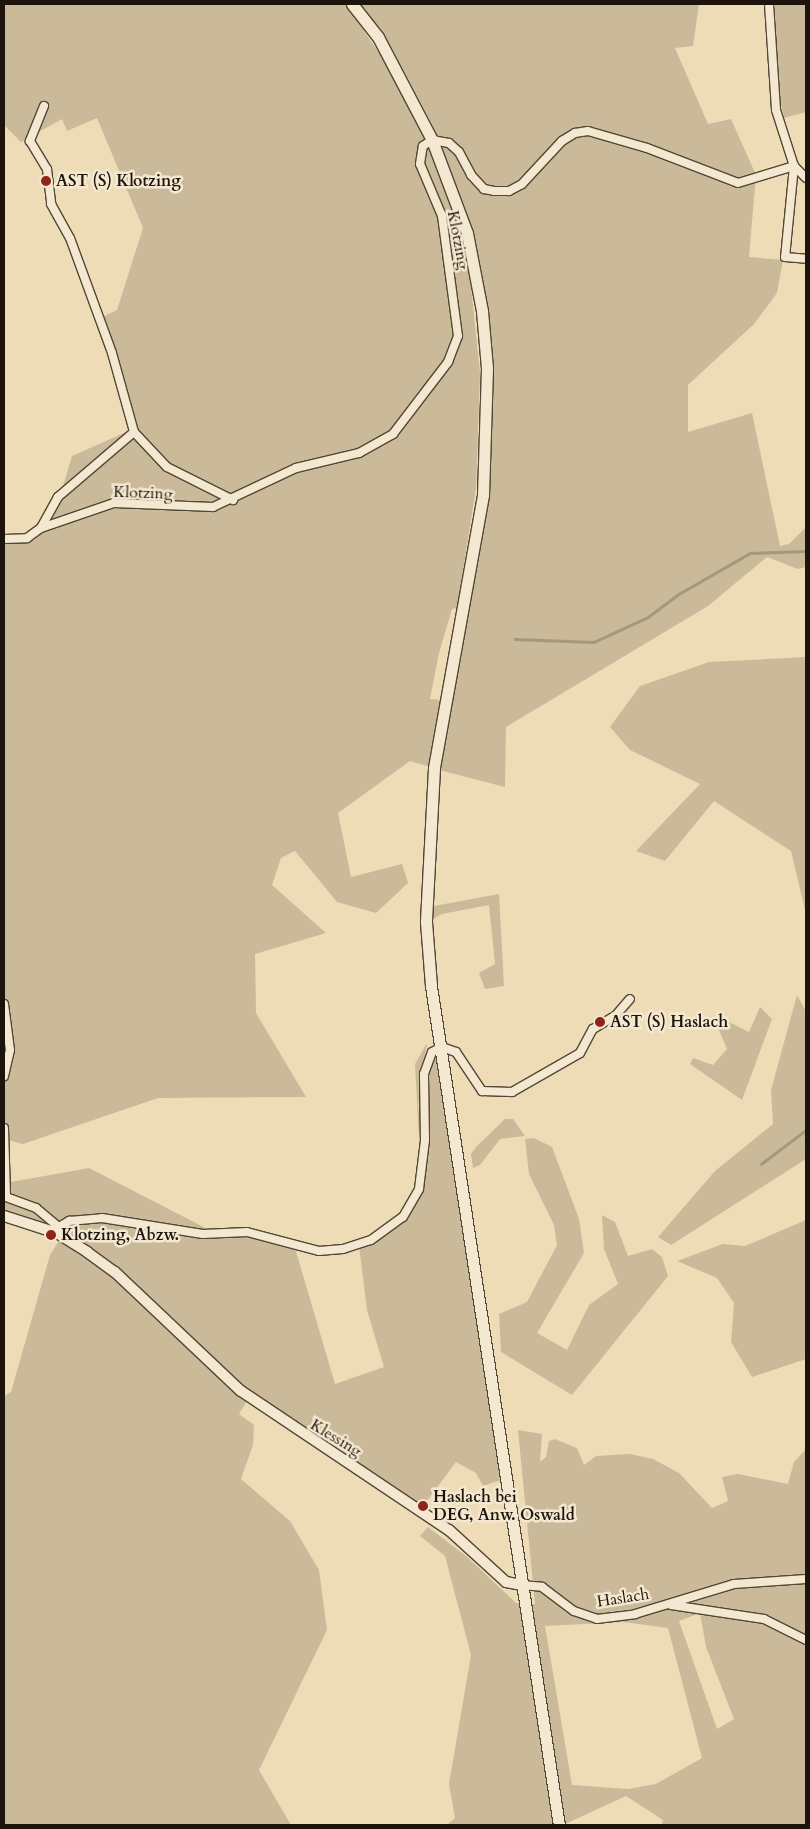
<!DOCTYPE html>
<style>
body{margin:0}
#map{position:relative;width:810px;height:1829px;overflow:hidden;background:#eedcb6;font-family:Cardo,serif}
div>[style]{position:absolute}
.green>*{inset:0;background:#caba99}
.stream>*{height:2.5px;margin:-1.25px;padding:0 1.25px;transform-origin:1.25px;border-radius:1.25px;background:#a7987c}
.roads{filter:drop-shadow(1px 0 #514736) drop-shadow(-1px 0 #514736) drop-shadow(0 1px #514736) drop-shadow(0 -1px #514736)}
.minor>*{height:8px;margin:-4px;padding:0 4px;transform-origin:4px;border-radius:4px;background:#f4e8d0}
.tertiary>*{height:10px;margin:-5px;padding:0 5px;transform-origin:5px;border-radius:5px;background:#f4e8d0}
.secondary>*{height:11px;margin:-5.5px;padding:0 5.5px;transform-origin:5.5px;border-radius:5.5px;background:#f4e8d0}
.dots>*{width:14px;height:14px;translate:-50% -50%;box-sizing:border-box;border:2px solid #f4e8d0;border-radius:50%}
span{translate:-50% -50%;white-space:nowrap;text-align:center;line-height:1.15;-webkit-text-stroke:5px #f4e8d0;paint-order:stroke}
.poi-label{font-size:16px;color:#1d150c;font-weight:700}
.left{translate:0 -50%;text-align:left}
.street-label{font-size:16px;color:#1d150c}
.frame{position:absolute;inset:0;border:5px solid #1d150c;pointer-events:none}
</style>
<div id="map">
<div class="green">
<div style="clip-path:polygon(4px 4px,345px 4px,380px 54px,436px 159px,460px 227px,470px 276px,480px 373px,476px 488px,457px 608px,452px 609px,439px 653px,430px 699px,441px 700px,430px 767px,410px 761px,338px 813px,351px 877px,402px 864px,408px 883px,376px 913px,337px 902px,295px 851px,281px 858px,272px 885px,326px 933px,255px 954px,256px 1013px,306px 1097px,158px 1098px,23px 1144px,4px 1139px,4px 1161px,4px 539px,26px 538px,42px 528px,61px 493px,72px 456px,133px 429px,98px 319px,117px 310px,143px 228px,97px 118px,67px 131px,62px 119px,21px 142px,4px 125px)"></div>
<div style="clip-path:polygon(359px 4px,699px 4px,693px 46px,675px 48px,708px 124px,731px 119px,756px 175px,749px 257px,783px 260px,777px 293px,754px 324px,688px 385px,688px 432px,752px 413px,780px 546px,789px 544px,806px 527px,806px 567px,798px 569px,767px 557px,708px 606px,506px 727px,505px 787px,439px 770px,485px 502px,492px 388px,488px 318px,477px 262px,470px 222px,431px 122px,390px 45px)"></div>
<div style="clip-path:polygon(775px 4px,806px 4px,806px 112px,784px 118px,776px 81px)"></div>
<div style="clip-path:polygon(806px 657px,806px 914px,791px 851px,714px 801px,665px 861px,636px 851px,700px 784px,630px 750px,610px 727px,640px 686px,709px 662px)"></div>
<div style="clip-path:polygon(499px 894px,504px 986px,485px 989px,479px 973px,495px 964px,489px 905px,442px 914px,433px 919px,434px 906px)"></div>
<div style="clip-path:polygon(797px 995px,806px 1011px,806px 1159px,671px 1245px,658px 1237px,715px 1171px,773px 1124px,771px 1090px)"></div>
<div style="clip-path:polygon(760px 1007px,772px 1019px,742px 1100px,690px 1064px,693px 1058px,713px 1065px,727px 1049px,716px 1023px,723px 1019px,749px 1032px)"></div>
<div style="clip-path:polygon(427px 1043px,418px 1105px,422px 1143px,419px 1139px,415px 1064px)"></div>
<div style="clip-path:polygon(438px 1055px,501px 1480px,483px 1486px,476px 1473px,456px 1462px,423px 1506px,249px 1398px,239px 1414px,254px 1425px,253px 1445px,241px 1479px,290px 1521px,319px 1570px,327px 1630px,259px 1770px,291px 1825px,4px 1825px,4px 1396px,11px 1392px,50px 1255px,66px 1230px,38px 1207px,9px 1196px,11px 1182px,89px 1168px,219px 1235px,254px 1233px,295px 1248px,335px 1384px,384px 1367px,367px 1310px,359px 1246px,400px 1221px,419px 1189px,425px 1152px,423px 1066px)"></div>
<div style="clip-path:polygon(505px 1119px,513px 1119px,525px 1136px,500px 1139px,480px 1165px,473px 1168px,471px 1154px,476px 1147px)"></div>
<div style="clip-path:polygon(534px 1138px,552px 1147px,579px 1219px,584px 1253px,537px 1333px,567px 1350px,589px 1305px,618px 1284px,604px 1249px,602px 1215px,615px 1222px,628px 1256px,652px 1249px,662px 1257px,668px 1276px,572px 1395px,501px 1352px,499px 1314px,527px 1302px,557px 1245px,554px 1225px,529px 1174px,525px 1139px)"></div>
<div style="clip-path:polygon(4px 1198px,33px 1209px,50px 1224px,4px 1212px)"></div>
<div style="clip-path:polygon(806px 1220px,806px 1359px,752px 1377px,731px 1342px,734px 1303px,717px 1278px,677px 1261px,723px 1244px,745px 1246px)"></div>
<div style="clip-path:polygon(evenodd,518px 1430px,542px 1434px,540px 1462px,546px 1457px,549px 1441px,555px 1439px,577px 1448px,584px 1465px,596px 1456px,630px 1454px,653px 1459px,679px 1473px,712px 1508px,728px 1501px,722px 1477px,738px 1474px,788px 1484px,794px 1462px,806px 1449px,806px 1825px,662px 1825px,663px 1820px,626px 1796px,563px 1825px,447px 1825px,455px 1818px,449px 1784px,471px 1655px,445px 1556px,420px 1536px,428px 1527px,466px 1556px,516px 1603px,535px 1604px,518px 1430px,700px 1613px,706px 1647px,734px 1719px,717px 1729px,679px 1621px,700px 1613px,518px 1430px,623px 1622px,668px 1628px,702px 1758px,656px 1784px,628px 1789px,572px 1785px,545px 1626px,623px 1622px)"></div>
</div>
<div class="stream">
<div style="left:515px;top:639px;width:79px;rotate:2.2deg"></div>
<div style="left:594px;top:642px;width:60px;rotate:-24.8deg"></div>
<div style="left:648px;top:617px;width:36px;rotate:-37deg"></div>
<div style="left:677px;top:595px;width:84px;rotate:-29.9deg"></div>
<div style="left:750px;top:553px;width:56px;rotate:-2deg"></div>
<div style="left:761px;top:1164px;width:56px;rotate:-37.1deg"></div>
</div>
<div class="roads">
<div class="minor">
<div style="left:769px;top:4px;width:106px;rotate:86.2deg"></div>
<div style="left:776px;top:110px;width:59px;rotate:72.2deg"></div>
<div style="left:794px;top:166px;width:91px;rotate:95.6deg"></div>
<div style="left:785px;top:257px;width:21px;rotate:5deg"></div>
<div style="left:44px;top:106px;width:38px;rotate:112deg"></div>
<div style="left:30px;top:141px;width:33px;rotate:59deg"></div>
<div style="left:47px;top:169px;width:35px;rotate:83deg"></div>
<div style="left:51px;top:204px;width:39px;rotate:61deg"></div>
<div style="left:70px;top:238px;width:122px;rotate:69.9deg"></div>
<div style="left:112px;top:353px;width:82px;rotate:74.4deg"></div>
<div style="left:134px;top:432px;width:100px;rotate:139.5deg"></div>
<div style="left:58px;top:497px;width:35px;rotate:119deg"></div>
<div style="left:41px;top:528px;width:77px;rotate:-18.9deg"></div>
<div style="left:114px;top:503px;width:99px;rotate:2.3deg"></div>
<div style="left:213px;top:507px;width:92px;rotate:-25.2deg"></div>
<div style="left:296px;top:468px;width:65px;rotate:-13.4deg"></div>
<div style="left:359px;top:453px;width:39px;rotate:-29deg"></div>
<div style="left:393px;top:434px;width:91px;rotate:-52.6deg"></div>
<div style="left:448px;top:362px;width:28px;rotate:-69deg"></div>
<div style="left:458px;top:336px;width:121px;rotate:-97.6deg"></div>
<div style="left:442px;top:216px;width:56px;rotate:-112.9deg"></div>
<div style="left:420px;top:164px;width:18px;rotate:-81deg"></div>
<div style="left:423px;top:146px;width:11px;rotate:-34deg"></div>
<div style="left:432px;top:140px;width:17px;rotate:10deg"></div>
<div style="left:449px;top:143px;width:13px;rotate:42deg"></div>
<div style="left:459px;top:152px;width:26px;rotate:62deg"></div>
<div style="left:471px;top:175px;width:19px;rotate:47deg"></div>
<div style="left:484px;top:189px;width:10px;rotate:11deg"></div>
<div style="left:494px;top:191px;width:15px"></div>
<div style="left:509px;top:191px;width:15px;rotate:-28deg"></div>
<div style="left:522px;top:184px;width:59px;rotate:-47.1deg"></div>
<div style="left:562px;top:141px;width:15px;rotate:-32deg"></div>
<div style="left:575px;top:133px;width:13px;rotate:-9deg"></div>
<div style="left:588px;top:131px;width:61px;rotate:16.1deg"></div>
<div style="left:647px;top:148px;width:97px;rotate:21deg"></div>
<div style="left:738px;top:183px;width:59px;rotate:-16.9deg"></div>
<div style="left:794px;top:166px;width:17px;rotate:45deg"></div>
<div style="left:134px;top:432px;width:48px;rotate:46.7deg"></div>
<div style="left:167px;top:467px;width:74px;rotate:26.6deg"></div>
<div style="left:4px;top:539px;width:23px;rotate:-2deg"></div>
<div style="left:27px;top:538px;width:17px;rotate:-36deg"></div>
<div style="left:4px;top:1004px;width:46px;rotate:82.6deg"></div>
<div style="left:10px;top:1050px;width:27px;rotate:103deg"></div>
<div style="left:4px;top:1128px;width:69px;rotate:88.3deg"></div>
<div style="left:6px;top:1197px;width:32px;rotate:20deg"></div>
<div style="left:36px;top:1208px;width:30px;rotate:40deg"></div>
<div style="left:59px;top:1227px;width:4px;rotate:104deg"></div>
<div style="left:59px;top:1227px;width:12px;rotate:-31deg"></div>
<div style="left:69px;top:1221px;width:33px;rotate:-5deg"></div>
<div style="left:102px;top:1218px;width:102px;rotate:9deg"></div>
<div style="left:203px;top:1234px;width:44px;rotate:-2.6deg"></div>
<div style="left:247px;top:1232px;width:74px;rotate:14.8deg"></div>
<div style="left:319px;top:1251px;width:24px;rotate:-5deg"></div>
<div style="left:343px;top:1249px;width:29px;rotate:-18deg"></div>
<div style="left:371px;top:1240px;width:39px;rotate:-36deg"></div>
<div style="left:403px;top:1217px;width:32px;rotate:-60deg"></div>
<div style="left:419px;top:1189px;width:49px;rotate:-83deg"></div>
<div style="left:425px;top:1140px;width:66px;rotate:-90.9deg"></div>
<div style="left:424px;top:1074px;width:23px;rotate:-70deg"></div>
<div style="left:432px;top:1052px;width:11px;rotate:-27deg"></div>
<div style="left:442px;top:1047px;width:15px;rotate:20deg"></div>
<div style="left:456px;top:1052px;width:47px;rotate:56.3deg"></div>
<div style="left:482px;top:1091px;width:30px;rotate:2deg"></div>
<div style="left:512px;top:1092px;width:78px;rotate:-29.8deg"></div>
<div style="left:580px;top:1053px;width:27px;rotate:-62deg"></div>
<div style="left:593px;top:1029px;width:27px;rotate:-31deg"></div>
<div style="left:616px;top:1015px;width:21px;rotate:-49deg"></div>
<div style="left:521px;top:1585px;width:21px;rotate:5deg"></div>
<div style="left:542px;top:1587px;width:40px;rotate:37deg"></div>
<div style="left:574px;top:1611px;width:24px;rotate:19deg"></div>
<div style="left:597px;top:1619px;width:38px;rotate:-7deg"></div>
<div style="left:635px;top:1614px;width:103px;rotate:-16.9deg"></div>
<div style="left:734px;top:1584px;width:72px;rotate:-4deg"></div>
<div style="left:671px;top:1605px;width:94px;rotate:8.6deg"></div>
<div style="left:764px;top:1619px;width:47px;rotate:26.6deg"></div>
</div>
<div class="tertiary">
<div style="left:4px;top:1216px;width:56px;rotate:17.8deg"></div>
<div style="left:57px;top:1233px;width:36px;rotate:32deg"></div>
<div style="left:87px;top:1252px;width:34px;rotate:36deg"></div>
<div style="left:115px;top:1272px;width:173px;rotate:43.4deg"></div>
<div style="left:241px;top:1391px;width:250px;rotate:33.8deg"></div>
<div style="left:449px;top:1530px;width:77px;rotate:42.4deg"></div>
<div style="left:506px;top:1582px;width:15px;rotate:11deg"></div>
</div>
<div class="secondary">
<div style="left:352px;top:4px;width:42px;rotate:51.8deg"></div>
<div style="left:378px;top:37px;width:116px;rotate:62.3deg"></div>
<div style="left:432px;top:140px;width:99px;rotate:69.4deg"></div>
<div style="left:467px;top:233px;width:79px;rotate:79.1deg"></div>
<div style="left:482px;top:311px;width:57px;rotate:85deg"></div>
<div style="left:487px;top:368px;width:127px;rotate:91.8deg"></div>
<div style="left:483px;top:495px;width:277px;rotate:100.2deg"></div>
<div style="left:434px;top:768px;width:154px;rotate:93deg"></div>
<div style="left:426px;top:922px;width:64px;rotate:85.5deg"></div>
<div style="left:431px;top:986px;width:849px;rotate:81.33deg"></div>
</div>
</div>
<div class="dots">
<div style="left:46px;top:181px;background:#8f2418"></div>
<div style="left:600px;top:1022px;background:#8f2418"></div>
<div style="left:51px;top:1235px;background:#8f2418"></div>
<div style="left:423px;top:1506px;background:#8f2418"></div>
</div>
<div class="poi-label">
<span class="left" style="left:56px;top:181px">AST (S) Klotzing</span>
<span class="left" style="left:610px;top:1022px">AST (S) Haslach</span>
<span class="left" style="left:61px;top:1235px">Klotzing, Abzw.</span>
<span class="left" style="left:433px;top:1506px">Haslach bei<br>DEG, Anw. Oswald</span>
</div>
<div class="street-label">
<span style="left:458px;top:240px;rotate:79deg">Klotzing</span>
<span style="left:143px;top:493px;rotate:2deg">Klotzing</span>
<span style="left:336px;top:1438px;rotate:31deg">Klessing</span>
<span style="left:623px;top:1598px;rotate:-9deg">Haslach</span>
</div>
<div class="frame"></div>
</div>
